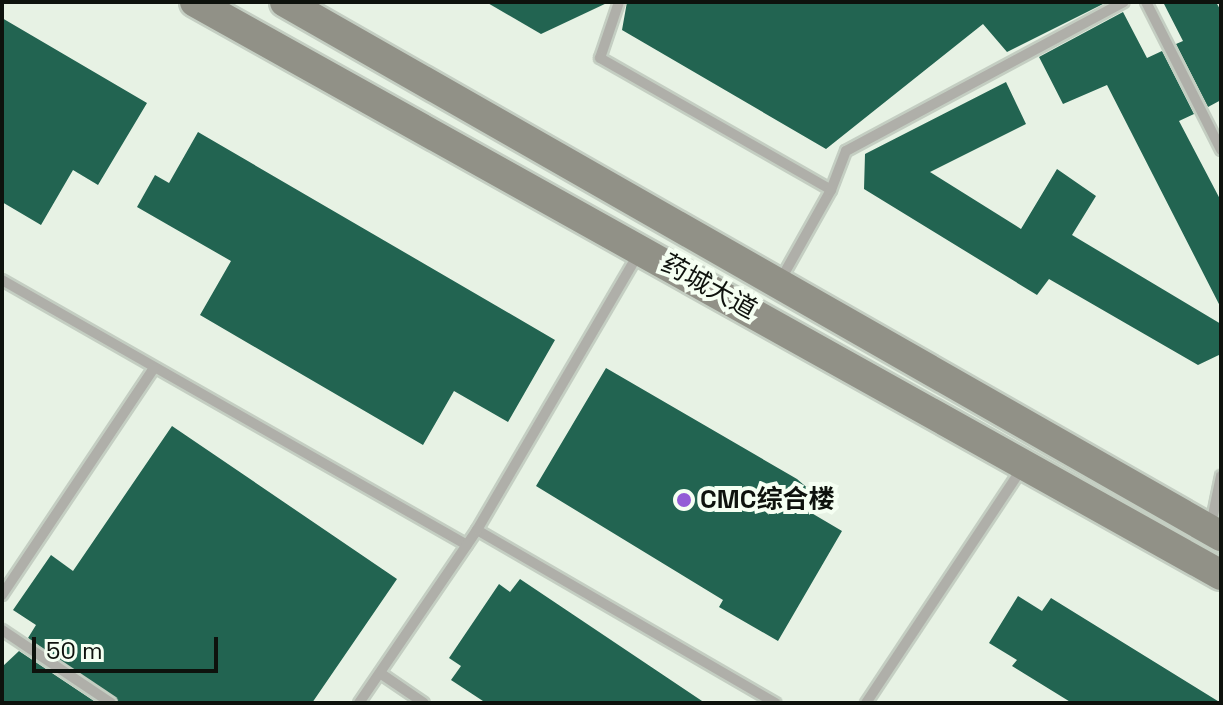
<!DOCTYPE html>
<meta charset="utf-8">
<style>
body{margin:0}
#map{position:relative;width:1223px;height:705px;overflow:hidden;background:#e7f2e4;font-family:"Space Grotesk","Noto Sans SC",sans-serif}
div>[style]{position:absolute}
.building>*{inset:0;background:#226451}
.roads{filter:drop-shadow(2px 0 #c4cec2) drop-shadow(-2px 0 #c4cec2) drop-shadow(0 2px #c4cec2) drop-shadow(0 -2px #c4cec2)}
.service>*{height:10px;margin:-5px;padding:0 5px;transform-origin:5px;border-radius:5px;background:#afafa9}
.secondary>*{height:30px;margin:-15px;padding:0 15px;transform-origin:15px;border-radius:15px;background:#919187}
.dots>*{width:22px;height:22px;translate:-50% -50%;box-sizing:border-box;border:4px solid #f5fff2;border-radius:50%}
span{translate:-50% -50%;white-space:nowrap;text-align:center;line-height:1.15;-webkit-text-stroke:8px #f5fff2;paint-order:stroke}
.street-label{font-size:26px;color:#0e120d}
.poi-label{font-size:26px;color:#0e120d;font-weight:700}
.left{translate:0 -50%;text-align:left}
.frame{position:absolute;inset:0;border:4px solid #0e120d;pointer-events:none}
.scale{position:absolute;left:32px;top:637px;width:186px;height:36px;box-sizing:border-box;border:4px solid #0e120d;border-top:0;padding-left:10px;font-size:24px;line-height:28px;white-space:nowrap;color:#0e120d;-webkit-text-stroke:6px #f5fff2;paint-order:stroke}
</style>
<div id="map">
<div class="building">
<div style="clip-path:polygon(486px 2px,609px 2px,541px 34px)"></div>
<div style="clip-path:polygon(627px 2px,1107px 2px,1007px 52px,983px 24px,826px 149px,622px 30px)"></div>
<div style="clip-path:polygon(1163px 2px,1216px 2px,1221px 11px,1221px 100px,1208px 107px,1176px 44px,1183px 41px)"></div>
<div style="clip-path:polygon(1123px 12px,1147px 58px,1162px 51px,1194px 114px,1179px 121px,1221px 201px,1221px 308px,1107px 85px,1063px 104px,1039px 57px)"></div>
<div style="clip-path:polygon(2px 18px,147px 103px,98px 185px,73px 170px,41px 225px,2px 202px)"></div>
<div style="clip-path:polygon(1006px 82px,1026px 124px,930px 172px,1021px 229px,1057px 169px,1096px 196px,1072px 235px,1221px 324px,1221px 354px,1198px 365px,1049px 279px,1037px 295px,864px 189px,865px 154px)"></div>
<div style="clip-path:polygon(198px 132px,555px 340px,508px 422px,454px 391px,423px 445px,200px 315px,231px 261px,137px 207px,155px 175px,169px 183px)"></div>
<div style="clip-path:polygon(606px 368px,797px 479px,812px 492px,803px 508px,842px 531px,778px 641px,719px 607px,723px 600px,536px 486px)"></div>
<div style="clip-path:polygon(172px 426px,397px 579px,312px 703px,119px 703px,28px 638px,36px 625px,13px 610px,51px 555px,73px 571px)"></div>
<div style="clip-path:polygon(520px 579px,705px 703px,486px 703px,451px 680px,461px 666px,449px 658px,499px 584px,510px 592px)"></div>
<div style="clip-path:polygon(1018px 596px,1042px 611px,1051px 598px,1221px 703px,1072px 703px,1012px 666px,1017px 660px,989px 643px)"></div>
<div style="clip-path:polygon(19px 651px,97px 703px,2px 703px,2px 667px)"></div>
</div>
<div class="roads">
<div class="service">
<div style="left:619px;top:2px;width:59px;rotate:108.7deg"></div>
<div style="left:600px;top:58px;width:266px;rotate:29.7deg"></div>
<div style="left:831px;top:190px;width:104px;rotate:119.3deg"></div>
<div style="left:1146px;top:2px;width:166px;rotate:63.1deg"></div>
<div style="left:831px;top:190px;width:42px;rotate:-69deg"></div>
<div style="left:846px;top:151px;width:315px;rotate:-28.2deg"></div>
<div style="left:2px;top:280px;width:535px;rotate:29.68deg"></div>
<div style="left:1211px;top:525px;width:50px;rotate:-78.5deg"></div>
<div style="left:477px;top:530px;width:345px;rotate:30.1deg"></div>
<div style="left:2px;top:595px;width:273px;rotate:-56.2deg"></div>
<div style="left:2px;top:630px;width:131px;rotate:33.8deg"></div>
<div style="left:380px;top:673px;width:53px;rotate:34.3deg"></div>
<div style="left:359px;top:703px;width:209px;rotate:-55.7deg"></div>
<div style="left:477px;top:530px;width:319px;rotate:-59.7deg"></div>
<div style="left:866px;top:703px;width:282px;rotate:-56.4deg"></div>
</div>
<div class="secondary">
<div style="left:195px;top:2px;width:1175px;rotate:29.18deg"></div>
<div style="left:285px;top:2px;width:1078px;rotate:29.71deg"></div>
</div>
</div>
<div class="dots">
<div style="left:684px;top:500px;background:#935dd6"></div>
</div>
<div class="street-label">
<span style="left:709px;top:287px;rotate:29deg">药城大道</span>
</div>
<div class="poi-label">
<span class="left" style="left:700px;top:500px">CMC综合楼</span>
</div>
<div class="frame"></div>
<div class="scale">50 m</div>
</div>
